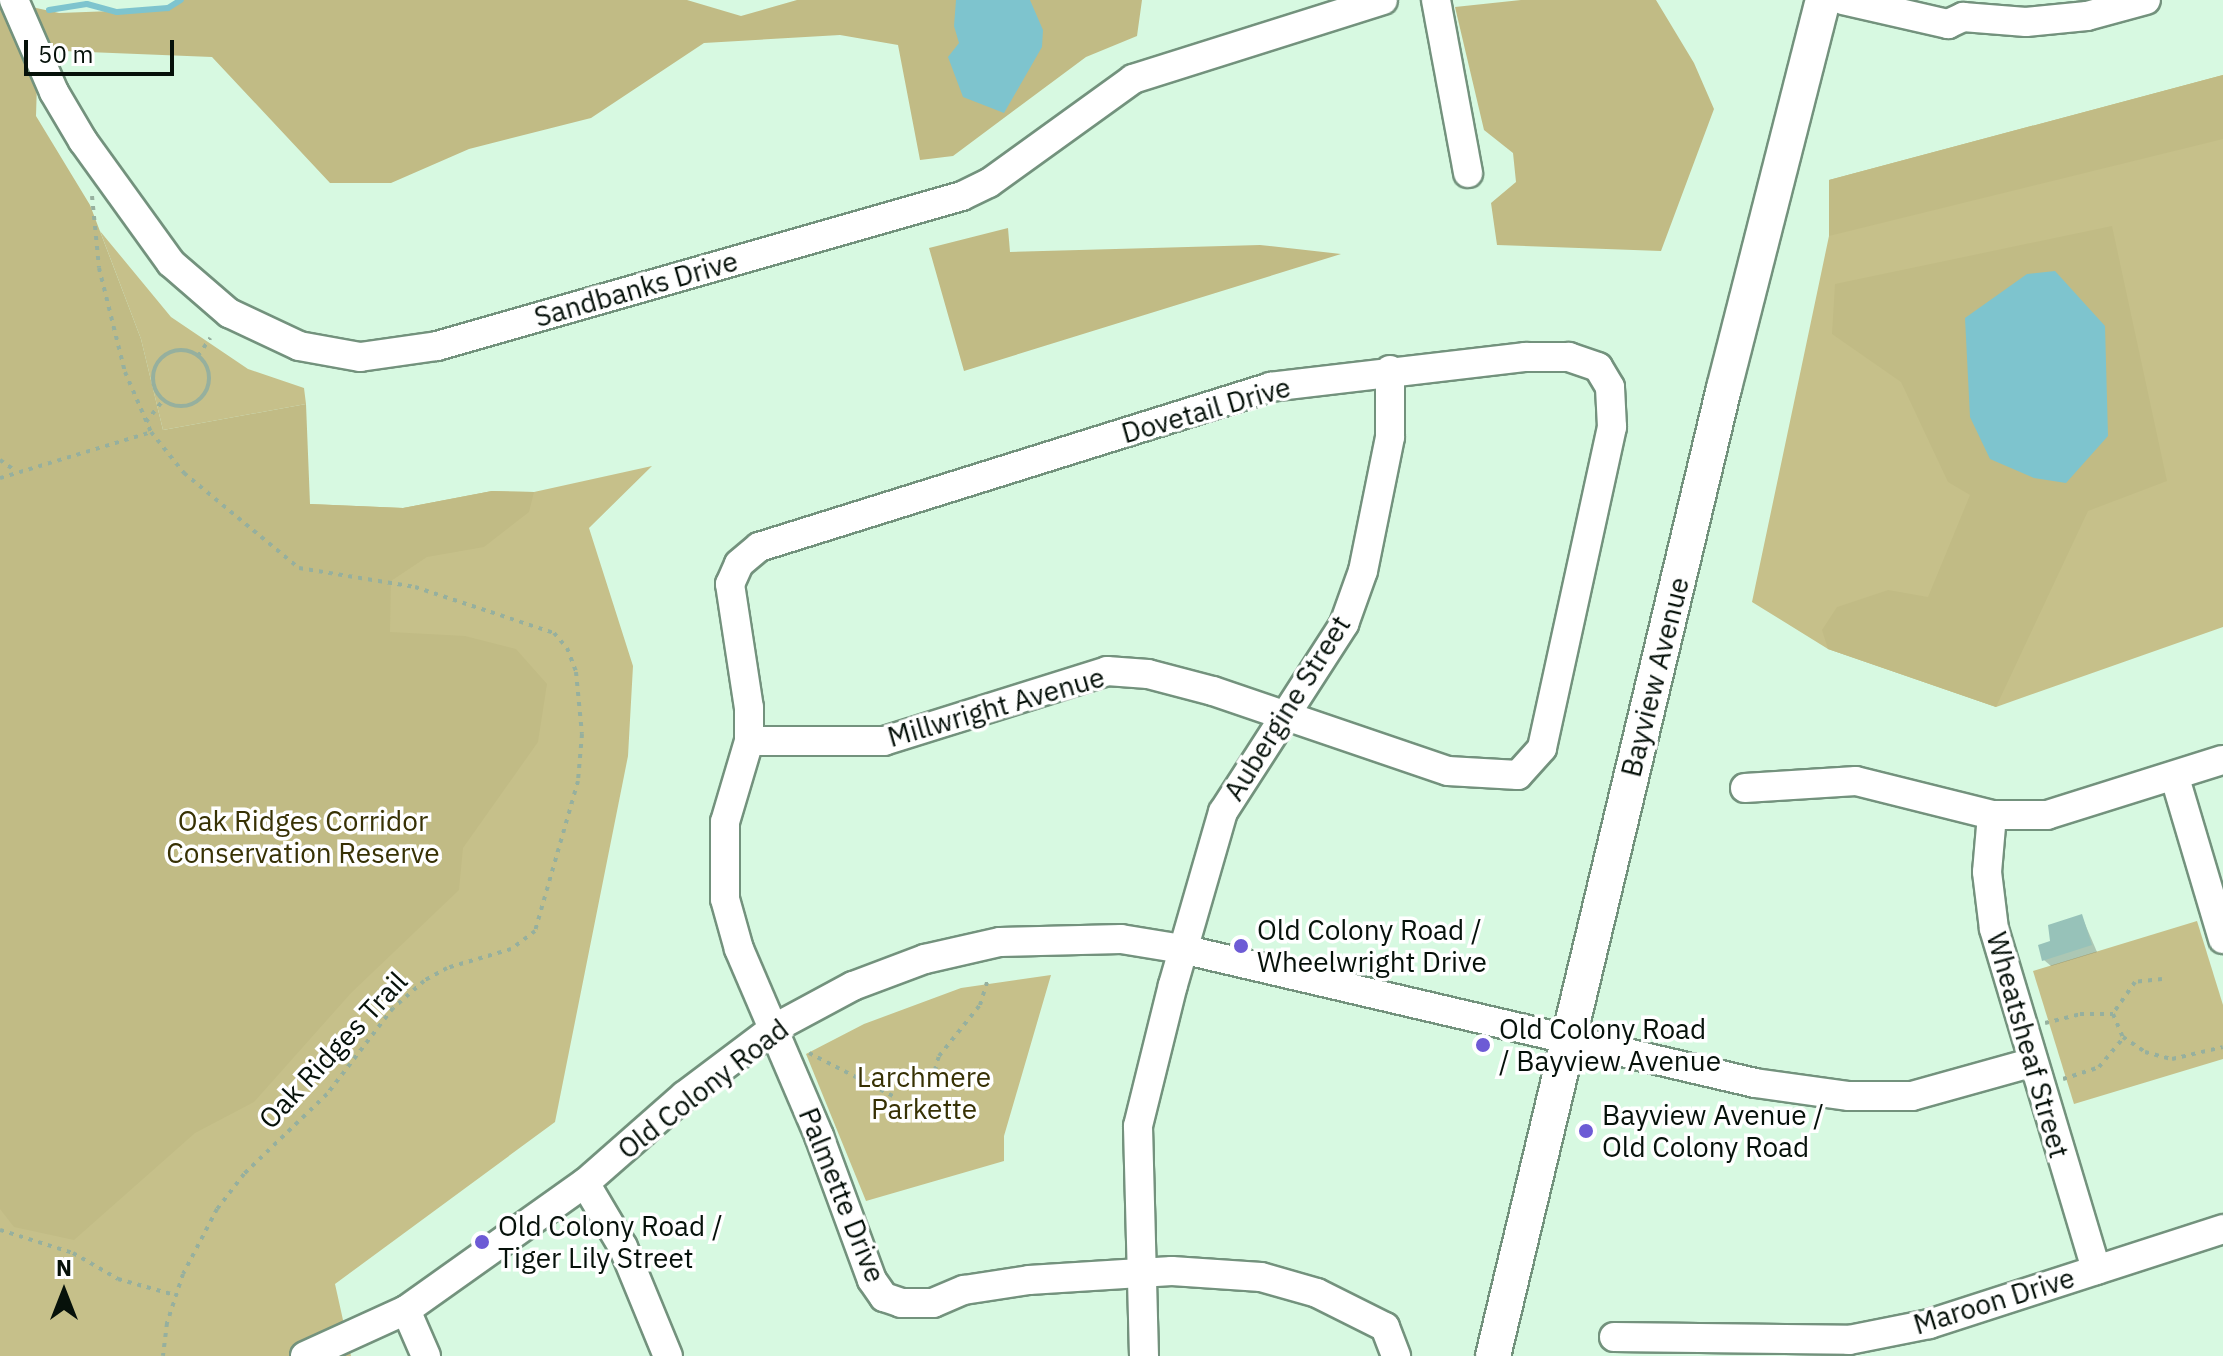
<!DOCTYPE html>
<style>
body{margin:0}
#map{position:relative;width:2223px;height:1356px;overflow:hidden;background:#d7f9e1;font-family:"IBM Plex Sans",sans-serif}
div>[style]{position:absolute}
.green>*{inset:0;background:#c6c08a}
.forest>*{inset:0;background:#c1bb85}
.water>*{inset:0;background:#7ec4ce}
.shadow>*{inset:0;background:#0003}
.stream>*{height:6px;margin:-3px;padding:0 3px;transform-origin:3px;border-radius:3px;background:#7ec4ce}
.building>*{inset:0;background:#97c2b9}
.path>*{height:4px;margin-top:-2px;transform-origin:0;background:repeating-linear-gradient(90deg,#96b09e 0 4px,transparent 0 10px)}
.path>.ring{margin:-2px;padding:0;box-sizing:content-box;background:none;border:4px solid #96b09e;border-radius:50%}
.roads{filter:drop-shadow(2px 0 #73927d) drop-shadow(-2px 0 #73927d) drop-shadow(0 2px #73927d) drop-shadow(0 -2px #73927d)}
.minor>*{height:28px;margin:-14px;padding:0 14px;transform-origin:14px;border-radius:14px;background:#fff}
.major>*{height:34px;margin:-17px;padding:0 17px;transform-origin:17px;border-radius:17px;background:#fff}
.dots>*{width:22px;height:22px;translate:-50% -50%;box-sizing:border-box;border:4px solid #fff;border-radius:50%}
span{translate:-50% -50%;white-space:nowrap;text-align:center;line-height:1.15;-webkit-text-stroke:7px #fff;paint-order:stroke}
.street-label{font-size:28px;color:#06110a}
.park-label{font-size:28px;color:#373104}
.poi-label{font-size:28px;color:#06110a}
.left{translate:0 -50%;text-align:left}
.north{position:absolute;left:24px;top:1252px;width:80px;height:80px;-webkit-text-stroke:6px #fff;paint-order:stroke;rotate:0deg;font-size:22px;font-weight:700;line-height:32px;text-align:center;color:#06110a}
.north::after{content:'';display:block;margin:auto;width:28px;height:36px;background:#06110a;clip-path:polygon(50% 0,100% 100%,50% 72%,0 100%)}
.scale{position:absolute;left:24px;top:40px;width:150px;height:36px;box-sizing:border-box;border:4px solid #06110a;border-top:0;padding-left:10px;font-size:24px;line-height:28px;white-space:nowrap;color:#06110a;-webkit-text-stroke:6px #fff;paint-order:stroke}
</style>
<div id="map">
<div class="green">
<div style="clip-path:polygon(2223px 75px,2223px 627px,1996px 707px,1828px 649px,1752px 602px,1829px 236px,1829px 180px)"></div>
<div style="clip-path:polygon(100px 231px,171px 317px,248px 369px,304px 388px,306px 404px,163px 430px,141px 339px)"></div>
<div style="clip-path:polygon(652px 466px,589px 528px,633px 666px,628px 756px,555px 1122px,335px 1284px,351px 1356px,0 1356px,0 633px,309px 504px,403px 508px,492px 491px,534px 492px)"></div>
<div style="clip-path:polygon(2197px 921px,2223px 1005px,2223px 1059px,2074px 1104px,2033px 971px)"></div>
<div style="clip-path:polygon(1051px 975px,1004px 1136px,1004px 1161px,866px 1201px,806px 1054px,864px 1024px,961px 988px)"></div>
</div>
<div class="forest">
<div style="clip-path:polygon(0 0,59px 13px,166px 9px,177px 0,687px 0,741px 16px,797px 0,1142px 0,1137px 36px,1086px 57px,953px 156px,920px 160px,898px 45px,840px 35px,704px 43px,591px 118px,469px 149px,391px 183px,330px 183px,212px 57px,38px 50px,36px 116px,90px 205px,141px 339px,163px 430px,306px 404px,310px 504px,403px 508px,492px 491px,534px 492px,529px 512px,484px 547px,427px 557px,391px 581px,390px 632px,465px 636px,516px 649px,547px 684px,538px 742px,463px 848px,459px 890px,351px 993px,254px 1102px,195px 1133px,74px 1240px,14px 1227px,0 1209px)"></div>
<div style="clip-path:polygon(1521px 0,1656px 0,1694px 63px,1714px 109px,1661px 251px,1497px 245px,1491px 203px,1516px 182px,1513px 153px,1484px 130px,1455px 7px)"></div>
<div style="clip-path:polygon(2223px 75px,2223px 139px,1829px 236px,1829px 180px)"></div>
<div style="clip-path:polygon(2112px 226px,2167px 481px,2088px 511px,1996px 707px,1828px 649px,1822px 630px,1837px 607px,1888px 590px,1928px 597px,1970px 495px,1948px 482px,1901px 382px,1832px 334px,1835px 284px)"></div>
<div style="clip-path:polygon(1008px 228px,1010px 252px,1260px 245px,1341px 254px,964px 371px,929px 248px)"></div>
</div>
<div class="water">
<div style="clip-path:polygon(956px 0,1030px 0,1043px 30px,1042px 47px,1004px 113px,963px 97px,948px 57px,959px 43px,954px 26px)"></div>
<div style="clip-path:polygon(2055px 271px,2105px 326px,2108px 436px,2066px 483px,2034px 478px,1990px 459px,1970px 417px,1965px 318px,2027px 274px)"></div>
</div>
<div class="shadow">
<div style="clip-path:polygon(2082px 917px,2097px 952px,2051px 966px,2044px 960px,2052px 942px)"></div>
</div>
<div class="stream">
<div style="left:49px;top:10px;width:38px;rotate:-9deg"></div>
<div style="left:87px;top:4px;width:31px;rotate:15deg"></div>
<div style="left:117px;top:12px;width:51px;rotate:-4.5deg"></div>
<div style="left:168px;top:8px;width:15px;rotate:-32deg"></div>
</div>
<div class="building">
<div style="clip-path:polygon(2082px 914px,2092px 945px,2042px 961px,2038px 945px,2050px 941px,2048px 925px)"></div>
</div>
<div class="path">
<div style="left:92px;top:196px;width:72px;rotate:84.4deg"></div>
<div style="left:99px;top:268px;width:107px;rotate:76deg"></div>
<div style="left:125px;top:372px;width:65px;rotate:66.6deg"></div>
<div style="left:151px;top:432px;width:53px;rotate:51.2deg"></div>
<div style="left:184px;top:473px;width:149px;rotate:39.6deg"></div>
<div style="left:299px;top:568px;width:118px;rotate:9.3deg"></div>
<div style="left:415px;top:587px;width:146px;rotate:18.3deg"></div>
<div style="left:554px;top:633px;width:20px;rotate:49deg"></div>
<div style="left:567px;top:648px;width:26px;rotate:69deg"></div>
<div style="left:576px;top:672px;width:62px;rotate:84.5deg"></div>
<div style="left:582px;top:734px;width:47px;rotate:94.9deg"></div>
<div style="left:578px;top:781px;width:156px;rotate:106deg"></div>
<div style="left:535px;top:931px;width:30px;rotate:143deg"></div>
<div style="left:511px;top:949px;width:67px;rotate:163.5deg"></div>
<div style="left:447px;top:968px;width:26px;rotate:151deg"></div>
<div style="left:424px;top:981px;width:41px;rotate:138.9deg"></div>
<div style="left:393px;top:1008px;width:108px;rotate:127.5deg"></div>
<div style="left:327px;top:1094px;width:115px;rotate:136.1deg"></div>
<div style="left:244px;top:1174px;width:44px;rotate:127.6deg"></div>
<div style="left:217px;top:1209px;width:73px;rotate:117.6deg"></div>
<div style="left:183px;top:1274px;width:52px;rotate:108.1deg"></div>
<div style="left:167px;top:1323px;width:33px;rotate:97deg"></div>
<div class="ring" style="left:153px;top:350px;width:52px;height:52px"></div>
<div style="left:198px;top:356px;width:22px;rotate:-56deg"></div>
<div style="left:146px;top:422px;width:28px;rotate:-52deg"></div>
<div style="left:0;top:460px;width:19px;rotate:35deg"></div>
<div style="left:0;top:478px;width:158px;rotate:-16.9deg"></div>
<div style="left:2162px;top:979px;width:27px;rotate:174deg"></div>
<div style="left:2135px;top:982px;width:39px;rotate:125deg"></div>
<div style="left:2113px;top:1014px;width:25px;rotate:67deg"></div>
<div style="left:2123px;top:1037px;width:27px;rotate:34deg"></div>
<div style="left:2145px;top:1052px;width:28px;rotate:15deg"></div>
<div style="left:2172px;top:1059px;width:52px;rotate:-13.2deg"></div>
<div style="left:2045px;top:1023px;width:36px;rotate:-14deg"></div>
<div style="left:2080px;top:1014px;width:33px"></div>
<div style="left:809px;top:1053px;width:97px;rotate:27.1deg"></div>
<div style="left:2063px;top:1079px;width:38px;rotate:-18deg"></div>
<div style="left:2099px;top:1067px;width:38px;rotate:-50deg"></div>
<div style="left:932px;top:1080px;width:25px;rotate:-74deg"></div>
<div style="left:939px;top:1056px;width:65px;rotate:-51.2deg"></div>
<div style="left:980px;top:1005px;width:28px;rotate:-73deg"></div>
<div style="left:0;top:1230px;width:77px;rotate:17.5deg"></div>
<div style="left:73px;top:1253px;width:52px;rotate:30deg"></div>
<div style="left:118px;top:1279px;width:59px;rotate:15.7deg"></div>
</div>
<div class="roads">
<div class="minor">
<div style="left:14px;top:0;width:100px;rotate:66.5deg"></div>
<div style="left:54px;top:92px;width:57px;rotate:59.4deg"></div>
<div style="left:83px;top:141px;width:150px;rotate:54.2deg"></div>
<div style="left:171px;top:263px;width:77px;rotate:40.8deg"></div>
<div style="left:229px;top:313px;width:77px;rotate:25.2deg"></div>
<div style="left:299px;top:346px;width:62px;rotate:10.2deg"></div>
<div style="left:360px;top:357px;width:78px;rotate:-8.1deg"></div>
<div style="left:437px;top:346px;width:546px;rotate:-15.95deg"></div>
<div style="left:962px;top:196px;width:30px;rotate:-26deg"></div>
<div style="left:989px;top:183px;width:178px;rotate:-35.8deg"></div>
<div style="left:1133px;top:79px;width:262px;rotate:-17.5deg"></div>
<div style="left:1436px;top:0;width:176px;rotate:79.5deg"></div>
<div style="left:1843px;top:0;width:108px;rotate:12.9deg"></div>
<div style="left:1948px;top:24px;width:17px;rotate:-25deg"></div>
<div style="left:1963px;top:17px;width:63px;rotate:4.5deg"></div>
<div style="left:2026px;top:22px;width:61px;rotate:-5.6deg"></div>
<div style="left:2087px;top:16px;width:61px;rotate:-15.2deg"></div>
<div style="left:749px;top:741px;width:135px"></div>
<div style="left:884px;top:741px;width:234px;rotate:-17.4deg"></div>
<div style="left:1107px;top:671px;width:41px;rotate:4.2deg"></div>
<div style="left:1148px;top:674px;width:67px;rotate:14.7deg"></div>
<div style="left:1213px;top:691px;width:248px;rotate:18.8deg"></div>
<div style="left:1448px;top:771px;width:70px;rotate:3.3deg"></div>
<div style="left:1518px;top:775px;width:36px;rotate:-48deg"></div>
<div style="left:1542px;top:748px;width:329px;rotate:-77.7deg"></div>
<div style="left:1612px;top:427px;width:40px;rotate:-92.9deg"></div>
<div style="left:1610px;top:387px;width:23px;rotate:-121deg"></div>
<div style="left:1598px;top:367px;width:31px;rotate:-161deg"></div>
<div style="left:1569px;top:357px;width:44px;rotate:180deg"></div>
<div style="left:1525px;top:357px;width:256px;rotate:173.3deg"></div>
<div style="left:1271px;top:387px;width:536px;rotate:162.65deg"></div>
<div style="left:759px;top:547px;width:26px;rotate:140deg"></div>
<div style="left:739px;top:564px;width:22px;rotate:114deg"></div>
<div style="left:730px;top:584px;width:125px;rotate:81.3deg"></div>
<div style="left:749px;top:708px;width:33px;rotate:90deg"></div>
<div style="left:749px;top:741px;width:84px;rotate:106.5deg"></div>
<div style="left:725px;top:822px;width:77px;rotate:90deg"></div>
<div style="left:725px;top:899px;width:52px;rotate:74.4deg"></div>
<div style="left:739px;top:949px;width:203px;rotate:66.8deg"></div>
<div style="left:819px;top:1136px;width:153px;rotate:69.8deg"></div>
<div style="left:872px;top:1280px;width:21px;rotate:55deg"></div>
<div style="left:884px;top:1297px;width:18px;rotate:19deg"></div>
<div style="left:901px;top:1303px;width:32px"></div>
<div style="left:933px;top:1303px;width:34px;rotate:-23deg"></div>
<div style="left:964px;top:1290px;width:66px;rotate:-8.7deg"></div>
<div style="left:1029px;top:1280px;width:143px;rotate:-3.6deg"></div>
<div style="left:1172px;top:1271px;width:89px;rotate:3.9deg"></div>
<div style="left:1261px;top:1277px;width:58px;rotate:15.9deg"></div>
<div style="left:1317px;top:1293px;width:76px;rotate:26.6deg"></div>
<div style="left:1385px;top:1327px;width:31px;rotate:69deg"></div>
<div style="left:2175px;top:778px;width:168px;rotate:73.4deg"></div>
<div style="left:1745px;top:788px;width:111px;rotate:-3.6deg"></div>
<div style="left:1856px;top:781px;width:140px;rotate:14deg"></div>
<div style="left:1992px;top:815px;width:55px"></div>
<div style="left:2047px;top:815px;width:184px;rotate:-17.4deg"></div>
<div style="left:1992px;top:815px;width:57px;rotate:95deg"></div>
<div style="left:1987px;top:872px;width:57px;rotate:83deg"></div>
<div style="left:1994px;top:929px;width:356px;rotate:73.3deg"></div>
<div style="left:585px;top:1183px;width:74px;rotate:59.3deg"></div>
<div style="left:623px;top:1247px;width:118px;rotate:67.6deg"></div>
<div style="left:406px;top:1310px;width:50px;rotate:66.5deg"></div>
<div style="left:1614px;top:1337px;width:235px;rotate:0.7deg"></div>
<div style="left:1849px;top:1340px;width:82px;rotate:-11.3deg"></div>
<div style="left:1929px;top:1324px;width:309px;rotate:-17.9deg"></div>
<div style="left:305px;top:1356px;width:111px;rotate:-24.5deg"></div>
<div style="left:406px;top:1310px;width:219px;rotate:-35.4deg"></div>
<div style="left:585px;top:1183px;width:132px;rotate:-41.3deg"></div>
<div style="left:684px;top:1096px;width:111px;rotate:-37deg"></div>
<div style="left:773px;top:1029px;width:91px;rotate:-28.3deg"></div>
<div style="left:853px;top:986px;width:77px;rotate:-20.6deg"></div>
<div style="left:925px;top:959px;width:77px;rotate:-12.8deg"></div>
<div style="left:1000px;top:942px;width:121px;rotate:-1.4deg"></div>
<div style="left:1121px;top:939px;width:62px;rotate:9.3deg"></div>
<div style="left:1182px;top:949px;width:588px;rotate:13.16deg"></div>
<div style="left:1755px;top:1083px;width:95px;rotate:7.9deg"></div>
<div style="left:1849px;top:1096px;width:63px"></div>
<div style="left:1912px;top:1096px;width:123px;rotate:-15.6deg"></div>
<div style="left:1144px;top:1356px;width:230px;rotate:-91.5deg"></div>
<div style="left:1138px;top:1126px;width:145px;rotate:-76.1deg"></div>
<div style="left:1173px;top:985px;width:180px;rotate:-73.9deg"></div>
<div style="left:1223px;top:812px;width:224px;rotate:-57.2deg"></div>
<div style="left:1344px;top:624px;width:56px;rotate:-70.3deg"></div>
<div style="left:1363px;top:571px;width:137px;rotate:-78.6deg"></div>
<div style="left:1390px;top:437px;width:67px;rotate:-90deg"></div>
</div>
<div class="major">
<div style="left:1493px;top:1356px;width:995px;rotate:-76.58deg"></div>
<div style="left:1724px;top:388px;width:400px;rotate:-75.7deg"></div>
</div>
</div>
<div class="dots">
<div style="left:1241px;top:946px;background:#6d5bd5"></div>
<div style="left:1483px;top:1045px;background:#6d5bd5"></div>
<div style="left:1586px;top:1131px;background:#6d5bd5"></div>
<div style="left:482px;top:1242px;background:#6d5bd5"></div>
</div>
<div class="street-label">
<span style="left:636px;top:289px;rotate:-16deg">Sandbanks Drive</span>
<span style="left:1206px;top:410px;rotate:-16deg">Dovetail Drive</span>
<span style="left:1655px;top:677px;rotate:-76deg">Bayview Avenue</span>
<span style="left:996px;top:707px;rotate:-16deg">Millwright Avenue</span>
<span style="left:1287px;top:708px;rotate:-58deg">Aubergine Street</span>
<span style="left:2028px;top:1045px;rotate:74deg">Wheatsheaf Street</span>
<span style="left:333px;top:1050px;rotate:-47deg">Oak Ridges Trail</span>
<span style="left:703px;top:1089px;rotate:-38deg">Old Colony Road</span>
<span style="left:842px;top:1195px;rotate:68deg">Palmette Drive</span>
<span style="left:1994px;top:1301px;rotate:-17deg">Maroon Drive</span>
</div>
<div class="park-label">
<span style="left:303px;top:837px">Oak Ridges Corridor<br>Conservation Reserve</span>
<span style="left:924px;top:1093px">Larchmere<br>Parkette</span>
</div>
<div class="poi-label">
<span class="left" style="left:1257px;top:946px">Old Colony Road /<br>Wheelwright Drive</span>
<span class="left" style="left:1499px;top:1045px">Old Colony Road<br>/ Bayview Avenue</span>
<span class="left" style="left:1602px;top:1131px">Bayview Avenue /<br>Old Colony Road</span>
<span class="left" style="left:498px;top:1242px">Old Colony Road /<br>Tiger Lily Street</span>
</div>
<div class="north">N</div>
<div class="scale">50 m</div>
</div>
